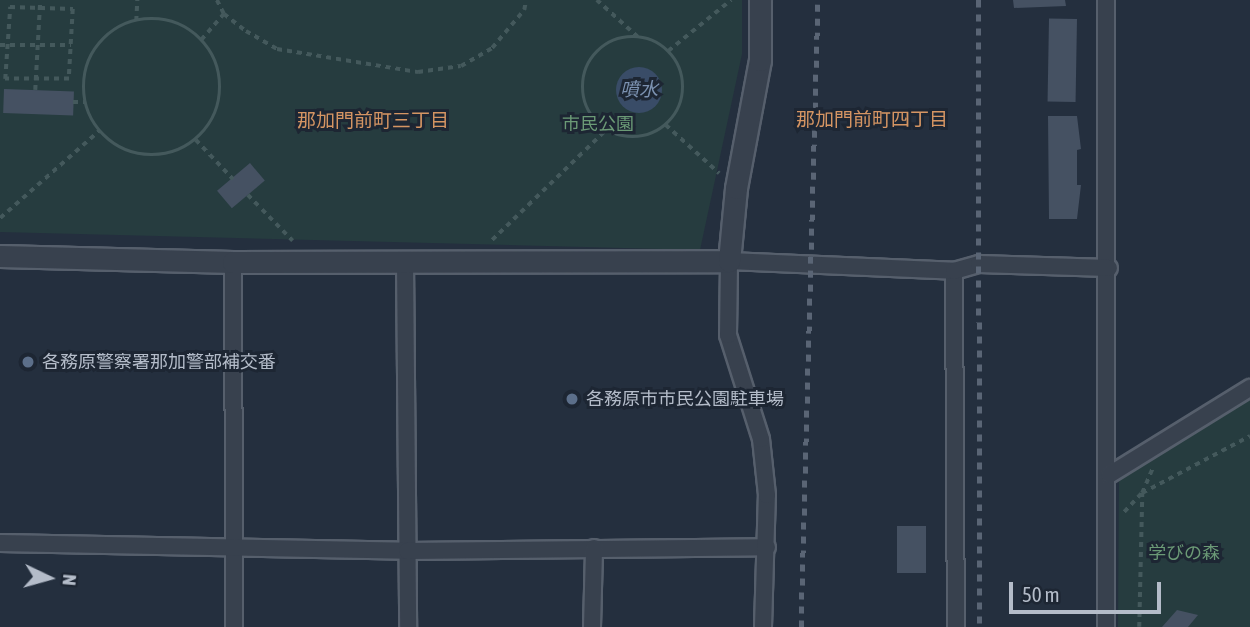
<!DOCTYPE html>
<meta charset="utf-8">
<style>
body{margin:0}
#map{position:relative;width:1250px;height:627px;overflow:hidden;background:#242f3e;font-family:"Asap Condensed","Noto Sans JP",sans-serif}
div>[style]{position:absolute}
.green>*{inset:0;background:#263c3f}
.water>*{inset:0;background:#394c67}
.round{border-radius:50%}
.building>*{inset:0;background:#455162;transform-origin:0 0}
.path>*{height:3.5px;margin-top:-1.75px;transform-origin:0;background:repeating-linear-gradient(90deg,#44595c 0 5px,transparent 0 10px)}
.path>.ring{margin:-1.75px;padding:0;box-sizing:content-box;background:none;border:3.5px solid #44595c;border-radius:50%}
.roads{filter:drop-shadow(2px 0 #565f6c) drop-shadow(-2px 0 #565f6c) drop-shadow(0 2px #565f6c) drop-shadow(0 -2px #565f6c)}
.minor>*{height:16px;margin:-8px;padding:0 8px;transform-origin:8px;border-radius:8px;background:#38414e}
.tertiary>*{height:21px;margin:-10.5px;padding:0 10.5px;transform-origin:10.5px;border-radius:10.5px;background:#38414e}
.rail>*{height:5px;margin-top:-2.5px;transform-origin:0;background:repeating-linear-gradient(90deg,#5a6575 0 7px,transparent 0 14px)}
.dots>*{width:19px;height:19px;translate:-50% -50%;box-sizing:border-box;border:4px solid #1d2633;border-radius:50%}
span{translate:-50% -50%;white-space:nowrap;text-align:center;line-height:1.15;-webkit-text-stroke:6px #1d2633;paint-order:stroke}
.park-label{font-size:18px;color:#6b9a76}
.poi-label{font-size:18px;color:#b4bcc9}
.left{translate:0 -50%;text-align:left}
.water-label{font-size:19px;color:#7c92b1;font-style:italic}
.neighbourhood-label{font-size:19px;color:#d59563}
.north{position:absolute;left:14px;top:543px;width:70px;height:70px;-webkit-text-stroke:5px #1d2633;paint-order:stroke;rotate:95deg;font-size:19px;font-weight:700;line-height:28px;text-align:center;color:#b4bcc9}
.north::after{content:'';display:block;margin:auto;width:24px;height:32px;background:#b4bcc9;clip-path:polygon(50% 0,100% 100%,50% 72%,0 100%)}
.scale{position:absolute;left:1009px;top:582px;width:152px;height:32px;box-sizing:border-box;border:4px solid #b4bcc9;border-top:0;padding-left:9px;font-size:21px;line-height:24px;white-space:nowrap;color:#b4bcc9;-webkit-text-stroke:5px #1d2633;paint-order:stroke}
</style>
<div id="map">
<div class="green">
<div style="clip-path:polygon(0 0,742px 0,742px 54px,700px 250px,0 232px)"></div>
<div style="clip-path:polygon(1250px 399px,1250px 627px,1118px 627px,1119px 480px)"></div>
</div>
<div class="water">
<div class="round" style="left:616px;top:67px;width:46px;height:46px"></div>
</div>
<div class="building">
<div style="clip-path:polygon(1013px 0,1065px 0,1066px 6px,1014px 8px)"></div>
<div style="left:1077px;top:19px;width:83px;height:28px;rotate:91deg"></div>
<div style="left:4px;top:89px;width:70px;height:24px;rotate:2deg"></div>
<div style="clip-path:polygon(1048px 116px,1077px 116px,1081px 149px,1077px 150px,1077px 185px,1081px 185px,1077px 219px,1049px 219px)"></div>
<div style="left:250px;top:163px;width:23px;height:43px;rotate:50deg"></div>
<div style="left:897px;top:526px;width:29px;height:47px"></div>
<div style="clip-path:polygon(1177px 610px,1198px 615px,1188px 627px,1162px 627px)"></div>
</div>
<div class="path">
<div style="left:217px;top:0;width:16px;rotate:63deg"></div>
<div style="left:224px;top:14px;width:28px;rotate:38deg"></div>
<div style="left:246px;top:31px;width:36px;rotate:30deg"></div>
<div style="left:277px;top:49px;width:143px;rotate:9.3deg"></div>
<div style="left:418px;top:72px;width:43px;rotate:-7.9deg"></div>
<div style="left:461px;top:66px;width:36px;rotate:-30deg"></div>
<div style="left:492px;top:48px;width:50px;rotate:-49.9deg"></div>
<div style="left:524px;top:10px;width:10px;rotate:-79deg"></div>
<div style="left:597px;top:0;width:55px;rotate:42.1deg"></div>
<div style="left:10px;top:7px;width:63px;rotate:1.8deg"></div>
<div style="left:73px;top:9px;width:70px;rotate:93.3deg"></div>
<div style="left:69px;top:79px;width:64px;rotate:180deg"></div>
<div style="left:5px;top:79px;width:72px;rotate:-86deg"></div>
<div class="ring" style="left:84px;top:19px;width:132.5px;height:132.5px"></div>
<div style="left:136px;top:21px;width:21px;rotate:-87deg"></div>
<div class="ring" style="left:583px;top:37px;width:96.5px;height:96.5px"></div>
<div style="left:201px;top:40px;width:35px;rotate:-49deg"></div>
<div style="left:0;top:45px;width:71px"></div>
<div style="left:668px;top:51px;width:81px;rotate:-39deg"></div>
<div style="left:35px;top:90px;width:90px;rotate:-86.8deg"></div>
<div style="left:73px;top:102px;width:12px"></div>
<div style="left:666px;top:125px;width:72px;rotate:42.2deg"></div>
<div style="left:196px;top:140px;width:54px;rotate:46.5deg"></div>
<div style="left:248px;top:195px;width:64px;rotate:45.6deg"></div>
<div style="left:0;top:218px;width:132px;rotate:-41.3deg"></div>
<div style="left:492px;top:240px;width:158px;rotate:-44deg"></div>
<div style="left:1124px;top:512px;width:26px;rotate:-47deg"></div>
<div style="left:1142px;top:493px;width:122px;rotate:-27.8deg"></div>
<div style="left:1139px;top:627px;width:134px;rotate:-88.7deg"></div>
<div style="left:1142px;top:493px;width:26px;rotate:-67deg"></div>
</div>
<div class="roads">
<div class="minor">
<div style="left:1106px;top:0;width:627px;rotate:90deg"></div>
<div style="left:233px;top:262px;width:365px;rotate:89.8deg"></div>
<div style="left:405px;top:262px;width:365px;rotate:89.5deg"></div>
<div style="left:954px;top:271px;width:356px;rotate:89.7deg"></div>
<div style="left:1109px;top:475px;width:166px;rotate:-31.7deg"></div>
<div style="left:0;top:543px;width:407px;rotate:1.1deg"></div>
<div style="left:407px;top:551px;width:360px;rotate:-0.6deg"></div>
<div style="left:592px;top:627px;width:79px;rotate:-88.5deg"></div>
<div style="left:763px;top:627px;width:132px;rotate:-88.3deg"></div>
<div style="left:767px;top:495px;width:56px;rotate:-96.1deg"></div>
<div style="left:761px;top:439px;width:109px;rotate:-107.6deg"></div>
<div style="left:728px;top:335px;width:74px;rotate:-89.2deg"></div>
<div style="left:729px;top:261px;width:225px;rotate:2.5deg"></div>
<div style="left:954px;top:271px;width:26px;rotate:-16deg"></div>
<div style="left:979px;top:264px;width:130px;rotate:1.8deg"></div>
</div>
<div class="tertiary">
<div style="left:0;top:256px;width:233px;rotate:1.5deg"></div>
<div style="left:233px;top:262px;width:496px;rotate:-0.1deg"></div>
<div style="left:729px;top:261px;width:73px;rotate:-84.5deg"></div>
<div style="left:736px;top:188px;width:130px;rotate:-79.4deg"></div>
<div style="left:760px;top:60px;width:60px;rotate:-90deg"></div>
</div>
</div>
<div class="rail">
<div style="left:978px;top:0;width:627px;rotate:89.82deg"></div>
<div style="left:801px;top:627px;width:627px;rotate:-88.45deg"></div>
</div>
<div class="dots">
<div style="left:28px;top:362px;background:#5c6f8a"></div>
<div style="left:572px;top:399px;background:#5c6f8a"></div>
</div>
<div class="park-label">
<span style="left:598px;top:124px">市民公園</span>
<span style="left:1184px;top:553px">学びの森</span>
</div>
<div class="poi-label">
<span class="left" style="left:42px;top:362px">各務原警察署那加警部補交番</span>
<span class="left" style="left:586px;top:399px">各務原市市民公園駐車場</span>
</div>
<div class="water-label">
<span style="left:639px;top:90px">噴水</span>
</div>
<div class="neighbourhood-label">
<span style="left:872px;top:120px">那加門前町四丁目</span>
<span style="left:373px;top:121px">那加門前町三丁目</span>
</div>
<div class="north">N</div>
<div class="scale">50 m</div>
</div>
